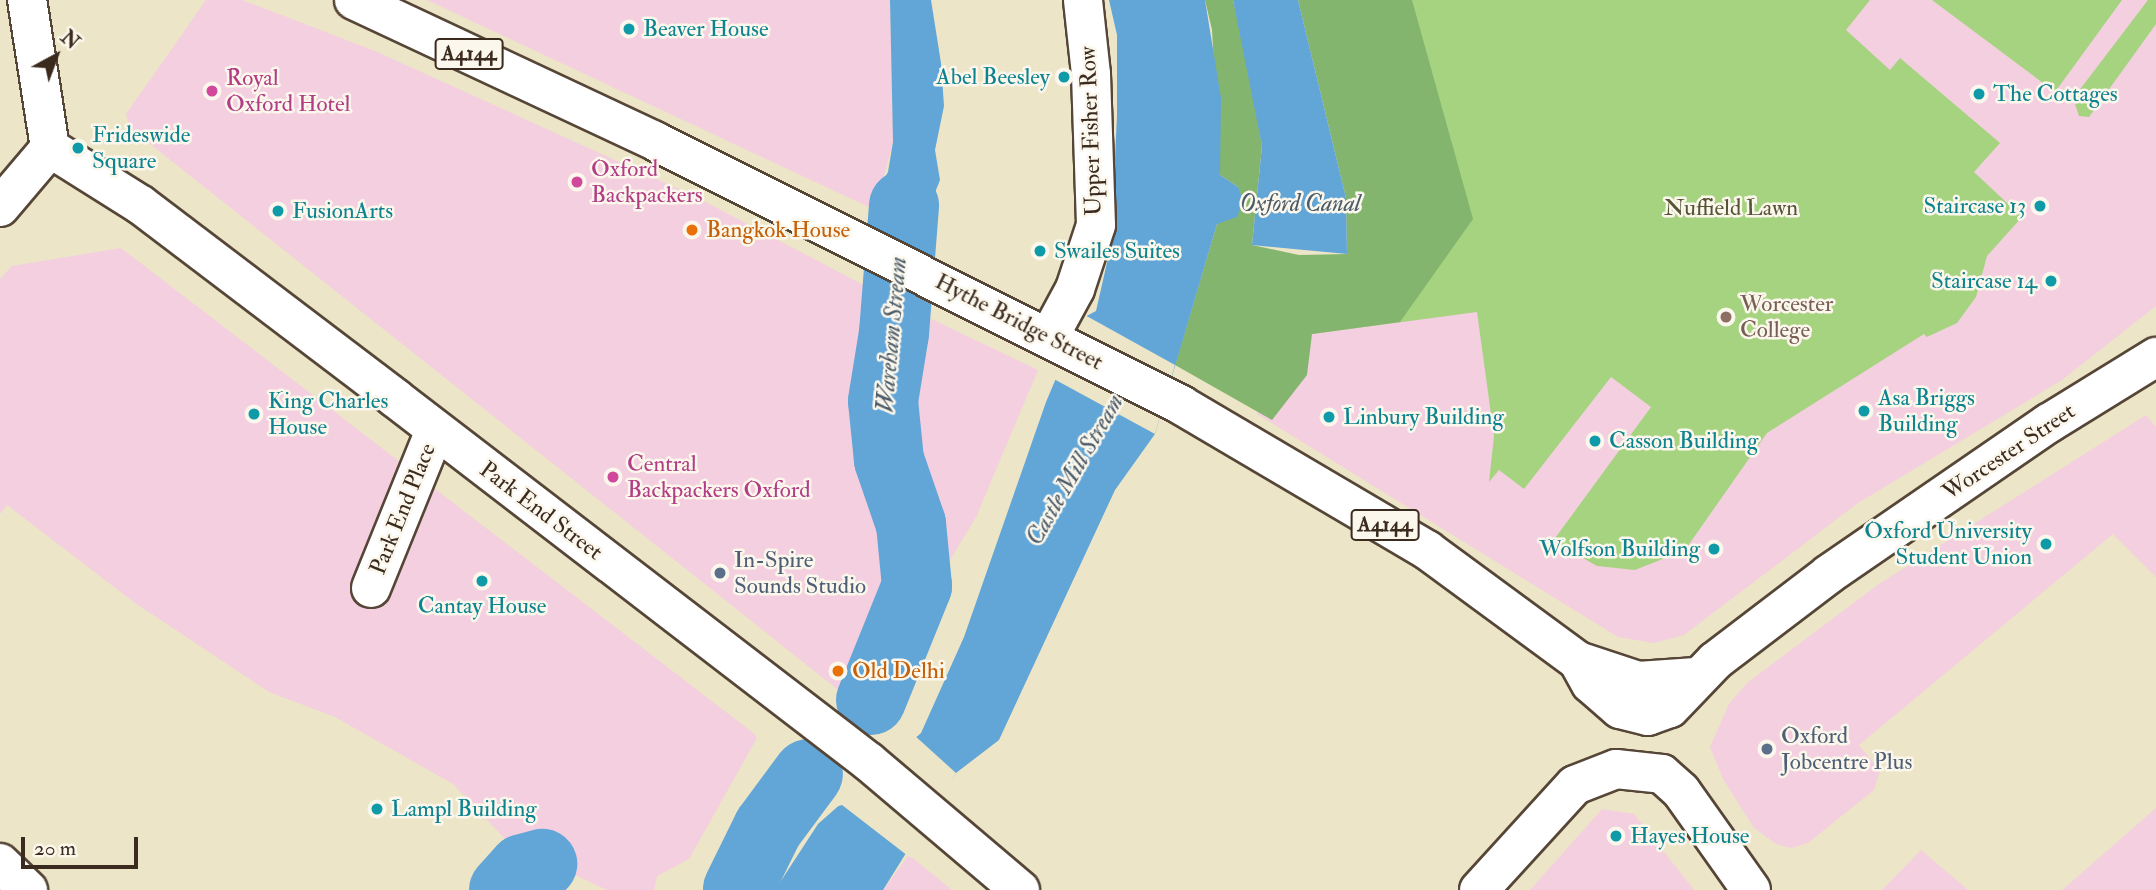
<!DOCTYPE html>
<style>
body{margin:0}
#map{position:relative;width:2156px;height:890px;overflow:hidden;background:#ede5c7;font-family:"IM FELL Double Pica",serif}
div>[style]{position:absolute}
.built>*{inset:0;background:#f3cfdf}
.green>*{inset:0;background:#a6d380}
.forest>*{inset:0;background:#84b56e}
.water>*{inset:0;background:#62a5d7}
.pier>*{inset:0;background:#ede5c7}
.river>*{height:70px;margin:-35px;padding:0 35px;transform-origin:35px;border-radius:35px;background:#62a5d7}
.roads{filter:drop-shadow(2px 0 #564637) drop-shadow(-2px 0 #564637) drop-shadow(0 2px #564637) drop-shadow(0 -2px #564637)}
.street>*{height:38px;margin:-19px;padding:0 19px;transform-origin:19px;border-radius:19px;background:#fff}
.primary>*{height:38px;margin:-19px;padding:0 19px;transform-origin:19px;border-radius:19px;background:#fff}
.dots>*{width:19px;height:19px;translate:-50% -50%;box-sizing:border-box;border:4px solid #fbf7ec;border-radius:50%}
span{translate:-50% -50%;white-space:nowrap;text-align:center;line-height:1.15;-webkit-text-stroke:5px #fbf7ec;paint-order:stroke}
.shield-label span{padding:2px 5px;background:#fbf7ec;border:2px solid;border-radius:5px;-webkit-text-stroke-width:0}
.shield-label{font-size:21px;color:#3b2a1e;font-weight:700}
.culture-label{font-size:23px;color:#0d838f}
.left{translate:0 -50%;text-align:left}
.right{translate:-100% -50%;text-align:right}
.hotel-label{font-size:23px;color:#b23c85}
.street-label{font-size:23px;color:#3b2a1e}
.park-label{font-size:23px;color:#565436}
.food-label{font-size:23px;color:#c56008}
.education-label{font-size:23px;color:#785e54}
.service-label{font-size:23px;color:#4e5e75}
.water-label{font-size:24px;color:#4b5b68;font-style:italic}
.north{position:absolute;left:21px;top:21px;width:70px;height:70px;-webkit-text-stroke:5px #fbf7ec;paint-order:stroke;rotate:41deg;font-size:19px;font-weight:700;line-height:28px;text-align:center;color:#3b2a1e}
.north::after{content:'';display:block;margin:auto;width:24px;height:32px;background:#3b2a1e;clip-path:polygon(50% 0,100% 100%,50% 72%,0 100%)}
.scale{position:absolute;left:21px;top:837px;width:117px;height:32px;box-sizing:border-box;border:4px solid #3b2a1e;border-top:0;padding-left:9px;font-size:21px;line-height:24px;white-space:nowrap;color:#3b2a1e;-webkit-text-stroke:5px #fbf7ec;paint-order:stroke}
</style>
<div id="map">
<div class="built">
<div style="clip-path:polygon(206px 0,242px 0,375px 51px,694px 196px,896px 302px,1038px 370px,976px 517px,861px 708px,130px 128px,126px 114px)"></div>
<div style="clip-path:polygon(427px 0,890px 0,893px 142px,875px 210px)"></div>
<div style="clip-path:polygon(1298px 0,2156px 0,2156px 306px,2062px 380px,1858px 503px,1684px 635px,1654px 643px,1618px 637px,1257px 414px,1311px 308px,1347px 254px,1346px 198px)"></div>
<div style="clip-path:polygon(121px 248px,752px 732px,757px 738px,689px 859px,657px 876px,654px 890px,607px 890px,511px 845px,453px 784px,335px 717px,269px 692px,135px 603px,7px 505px,0 514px,0 279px,12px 266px)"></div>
<div style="clip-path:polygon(2146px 415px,2156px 427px,2156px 577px,2113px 534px,1859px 745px,1880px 771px,1874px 790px,1808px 843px,1792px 848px,1776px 844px,1754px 828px,1723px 779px,1710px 747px,1729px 704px,1747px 683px,1879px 584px)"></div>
<div style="clip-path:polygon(2156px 808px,2156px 890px,2062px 890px,2076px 878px)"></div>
<div style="clip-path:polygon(1602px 809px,1634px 814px,1694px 890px,1530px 890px)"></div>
<div style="clip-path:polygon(1921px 850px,1968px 890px,1882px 890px)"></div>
<div style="clip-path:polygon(908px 856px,914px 859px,952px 890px,883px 890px)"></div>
</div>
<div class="green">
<div style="clip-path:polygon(1311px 0,1870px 0,1846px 30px,1890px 70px,1900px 58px,2000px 143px,1974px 172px,2022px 217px,1987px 256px,1976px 297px,1957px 323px,1927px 337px,1924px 334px,1767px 433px,1685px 550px,1635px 570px,1597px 566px,1553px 541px,1651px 407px,1611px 377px,1524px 489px,1499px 470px,1489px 482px,1494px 436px,1477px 312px,1312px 334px,1363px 254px)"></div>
<div style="clip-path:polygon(1932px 0,2122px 0,2055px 92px)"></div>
<div style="clip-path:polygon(2148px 0,2156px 0,2156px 24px,2089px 117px,2079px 116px,2075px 104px,2078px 92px)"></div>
</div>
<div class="forest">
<div style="clip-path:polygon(1205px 0,1233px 0,1249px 69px,1262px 146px,1252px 245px,1299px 255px,1347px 254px,1346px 198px,1298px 0,1412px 0,1473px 219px,1400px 322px,1312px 334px,1307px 375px,1272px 420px,1175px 365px,1217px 224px,1238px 187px,1220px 175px,1212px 30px)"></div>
</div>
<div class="water">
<div style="clip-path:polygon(890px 0,931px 0,941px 63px,944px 106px,935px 150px,940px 180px,924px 220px,919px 313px,866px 287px,876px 195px,888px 172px,893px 142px)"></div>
<div style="clip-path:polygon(1109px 0,1205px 0,1221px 98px,1220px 175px,1238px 187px,1243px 200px,1237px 217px,1217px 224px,1155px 434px,1115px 490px,999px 740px,956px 773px,883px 890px,775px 890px,818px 824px,921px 733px,964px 637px,1046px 402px,1081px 319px,1096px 311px,1111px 245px,1117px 115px,1117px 35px)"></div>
<div style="clip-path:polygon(1233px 0,1298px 0,1346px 198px,1347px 254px,1252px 245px,1262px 146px)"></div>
</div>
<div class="pier">
<div style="clip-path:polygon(876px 205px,924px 228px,919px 313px,866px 287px)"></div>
<div style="clip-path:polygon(1083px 314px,1175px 365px,1155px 434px,1052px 378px)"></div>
<div style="clip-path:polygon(914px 735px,956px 773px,908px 856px,842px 805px,835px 807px)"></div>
</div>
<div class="river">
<div style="left:871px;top:700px;width:123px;rotate:-68deg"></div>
<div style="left:917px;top:586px;width:62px;rotate:-95.5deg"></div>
<div style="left:911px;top:524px;width:68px;rotate:-109deg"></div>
<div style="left:889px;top:460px;width:59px;rotate:-95.8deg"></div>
<div style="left:883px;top:401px;width:69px;rotate:-80.8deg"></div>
<div style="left:894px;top:333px;width:128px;rotate:-85.5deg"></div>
<div style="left:738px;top:889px;width:68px;rotate:-63.8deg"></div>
<div style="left:768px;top:828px;width:67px;rotate:-53.5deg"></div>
<div style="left:504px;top:890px;width:28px;rotate:-48deg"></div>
<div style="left:523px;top:869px;width:20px;rotate:-15deg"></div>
</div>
<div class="roads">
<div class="street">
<div style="left:50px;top:148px;width:107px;rotate:32.1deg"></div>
<div style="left:141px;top:205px;width:319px;rotate:37.2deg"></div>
<div style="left:395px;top:398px;width:598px;rotate:37.52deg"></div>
<div style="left:869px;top:762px;width:198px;rotate:40.3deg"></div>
<div style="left:1049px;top:337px;width:55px;rotate:-61.6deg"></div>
<div style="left:1075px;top:289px;width:67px;rotate:-71.8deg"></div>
<div style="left:1096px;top:225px;width:151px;rotate:-91.9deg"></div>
<div style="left:1091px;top:74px;width:74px;rotate:-96.2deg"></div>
<div style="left:371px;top:588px;width:170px;rotate:-67.9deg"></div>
<div style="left:0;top:863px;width:39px;rotate:44deg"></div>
<div style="left:1479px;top:890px;width:142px;rotate:-47.6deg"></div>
<div style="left:1575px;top:785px;width:44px;rotate:-21.3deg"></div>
<div style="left:1616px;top:769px;width:46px;rotate:6.2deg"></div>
<div style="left:1662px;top:774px;width:25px;rotate:42deg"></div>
<div style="left:1681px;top:791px;width:121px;rotate:54.7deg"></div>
</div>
<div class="primary">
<div style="left:354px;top:0;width:332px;rotate:25.1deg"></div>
<div style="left:655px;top:141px;width:589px;rotate:26.65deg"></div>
<div style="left:1181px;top:405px;width:286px;rotate:30.5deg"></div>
<div style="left:1427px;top:550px;width:187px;rotate:36.3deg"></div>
<div style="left:1578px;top:661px;width:63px;rotate:18.4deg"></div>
<div style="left:1638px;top:681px;width:58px;rotate:-3.9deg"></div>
<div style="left:0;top:207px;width:77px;rotate:-49.7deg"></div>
<div style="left:50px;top:148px;width:150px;rotate:-98.8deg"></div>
<div style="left:1578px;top:661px;width:26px;rotate:61deg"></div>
<div style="left:1591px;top:684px;width:38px;rotate:41deg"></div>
<div style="left:1620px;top:709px;width:29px;rotate:14deg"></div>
<div style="left:1648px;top:716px;width:23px;rotate:-20deg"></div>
<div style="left:1670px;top:708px;width:65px;rotate:-46.2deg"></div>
<div style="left:1715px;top:661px;width:143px;rotate:-37.3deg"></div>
<div style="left:1829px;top:574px;width:267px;rotate:-34.5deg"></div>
<div style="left:2049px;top:423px;width:126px;rotate:-31.7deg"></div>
</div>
</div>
<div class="dots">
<div style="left:629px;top:29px;background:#0f9aa8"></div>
<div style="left:1064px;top:77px;background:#0f9aa8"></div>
<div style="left:212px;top:91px;background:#d1479c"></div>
<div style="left:1979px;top:94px;background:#0f9aa8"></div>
<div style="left:78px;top:148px;background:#0f9aa8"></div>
<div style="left:577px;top:182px;background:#d1479c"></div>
<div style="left:2040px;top:206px;background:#0f9aa8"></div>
<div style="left:278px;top:211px;background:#0f9aa8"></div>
<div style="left:692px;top:230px;background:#e8710a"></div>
<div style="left:1040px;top:251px;background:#0f9aa8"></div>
<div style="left:2051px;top:281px;background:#0f9aa8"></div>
<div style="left:1726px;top:317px;background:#8d6e63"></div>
<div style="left:1864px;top:411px;background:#0f9aa8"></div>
<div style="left:254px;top:414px;background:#0f9aa8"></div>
<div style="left:1329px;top:417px;background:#0f9aa8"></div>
<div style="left:1595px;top:441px;background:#0f9aa8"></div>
<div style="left:613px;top:477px;background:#d1479c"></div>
<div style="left:2046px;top:544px;background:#0f9aa8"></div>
<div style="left:1714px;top:549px;background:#0f9aa8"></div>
<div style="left:720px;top:573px;background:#5c6f8a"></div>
<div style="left:482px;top:581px;background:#0f9aa8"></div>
<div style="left:838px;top:671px;background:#e8710a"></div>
<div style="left:1767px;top:749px;background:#5c6f8a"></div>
<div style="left:377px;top:809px;background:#0f9aa8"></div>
<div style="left:1616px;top:836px;background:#0f9aa8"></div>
</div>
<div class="shield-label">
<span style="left:469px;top:54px">A4144</span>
<span style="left:1385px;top:525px">A4144</span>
</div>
<div class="culture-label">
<span class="left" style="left:643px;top:29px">Beaver House</span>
<span class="right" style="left:1050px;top:77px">Abel Beesley</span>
<span class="left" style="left:1993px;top:94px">The Cottages</span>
<span class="left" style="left:92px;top:148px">Frideswide<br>Square</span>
<span class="right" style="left:2026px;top:206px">Staircase 13</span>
<span class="left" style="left:292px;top:211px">FusionArts</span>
<span class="left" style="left:1054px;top:251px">Swailes Suites</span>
<span class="right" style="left:2037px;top:281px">Staircase 14</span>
<span class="left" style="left:1878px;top:411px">Asa Briggs<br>Building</span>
<span class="left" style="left:268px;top:414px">King Charles<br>House</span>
<span class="left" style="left:1343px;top:417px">Linbury Building</span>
<span class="left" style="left:1609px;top:441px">Casson Building</span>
<span class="right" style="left:2032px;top:544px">Oxford University<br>Student Union</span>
<span class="right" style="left:1700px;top:549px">Wolfson Building</span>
<span style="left:482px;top:606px">Cantay House</span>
<span class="left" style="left:391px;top:809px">Lampl Building</span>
<span class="left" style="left:1630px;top:836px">Hayes House</span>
</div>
<div class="hotel-label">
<span class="left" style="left:226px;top:91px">Royal<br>Oxford Hotel</span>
<span class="left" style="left:591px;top:182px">Oxford<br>Backpackers</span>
<span class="left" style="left:627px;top:477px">Central<br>Backpackers Oxford</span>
</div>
<div class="street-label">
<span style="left:1091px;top:131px;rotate:-92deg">Upper Fisher Row</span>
<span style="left:1019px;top:322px;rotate:27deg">Hythe Bridge Street</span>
<span style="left:2009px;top:452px;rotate:-34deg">Worcester Street</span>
<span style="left:403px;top:509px;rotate:-68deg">Park End Place</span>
<span style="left:541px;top:511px;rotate:37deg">Park End Street</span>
</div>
<div class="park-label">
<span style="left:1731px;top:208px">Nuffield Lawn</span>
</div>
<div class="food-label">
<span class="left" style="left:706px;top:230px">Bangkok House</span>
<span class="left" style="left:852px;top:671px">Old Delhi</span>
</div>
<div class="education-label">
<span class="left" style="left:1740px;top:317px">Worcester<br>College</span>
</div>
<div class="service-label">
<span class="left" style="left:734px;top:573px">In-Spire<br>Sounds Studio</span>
<span class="left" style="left:1781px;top:749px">Oxford<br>Jobcentre Plus</span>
</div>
<div class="water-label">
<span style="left:1300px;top:204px">Oxford Canal</span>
<span style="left:892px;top:335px;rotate:-85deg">Wareham Stream</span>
<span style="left:1075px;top:470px;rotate:-60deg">Castle Mill Stream</span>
</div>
<div class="north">N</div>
<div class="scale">20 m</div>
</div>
